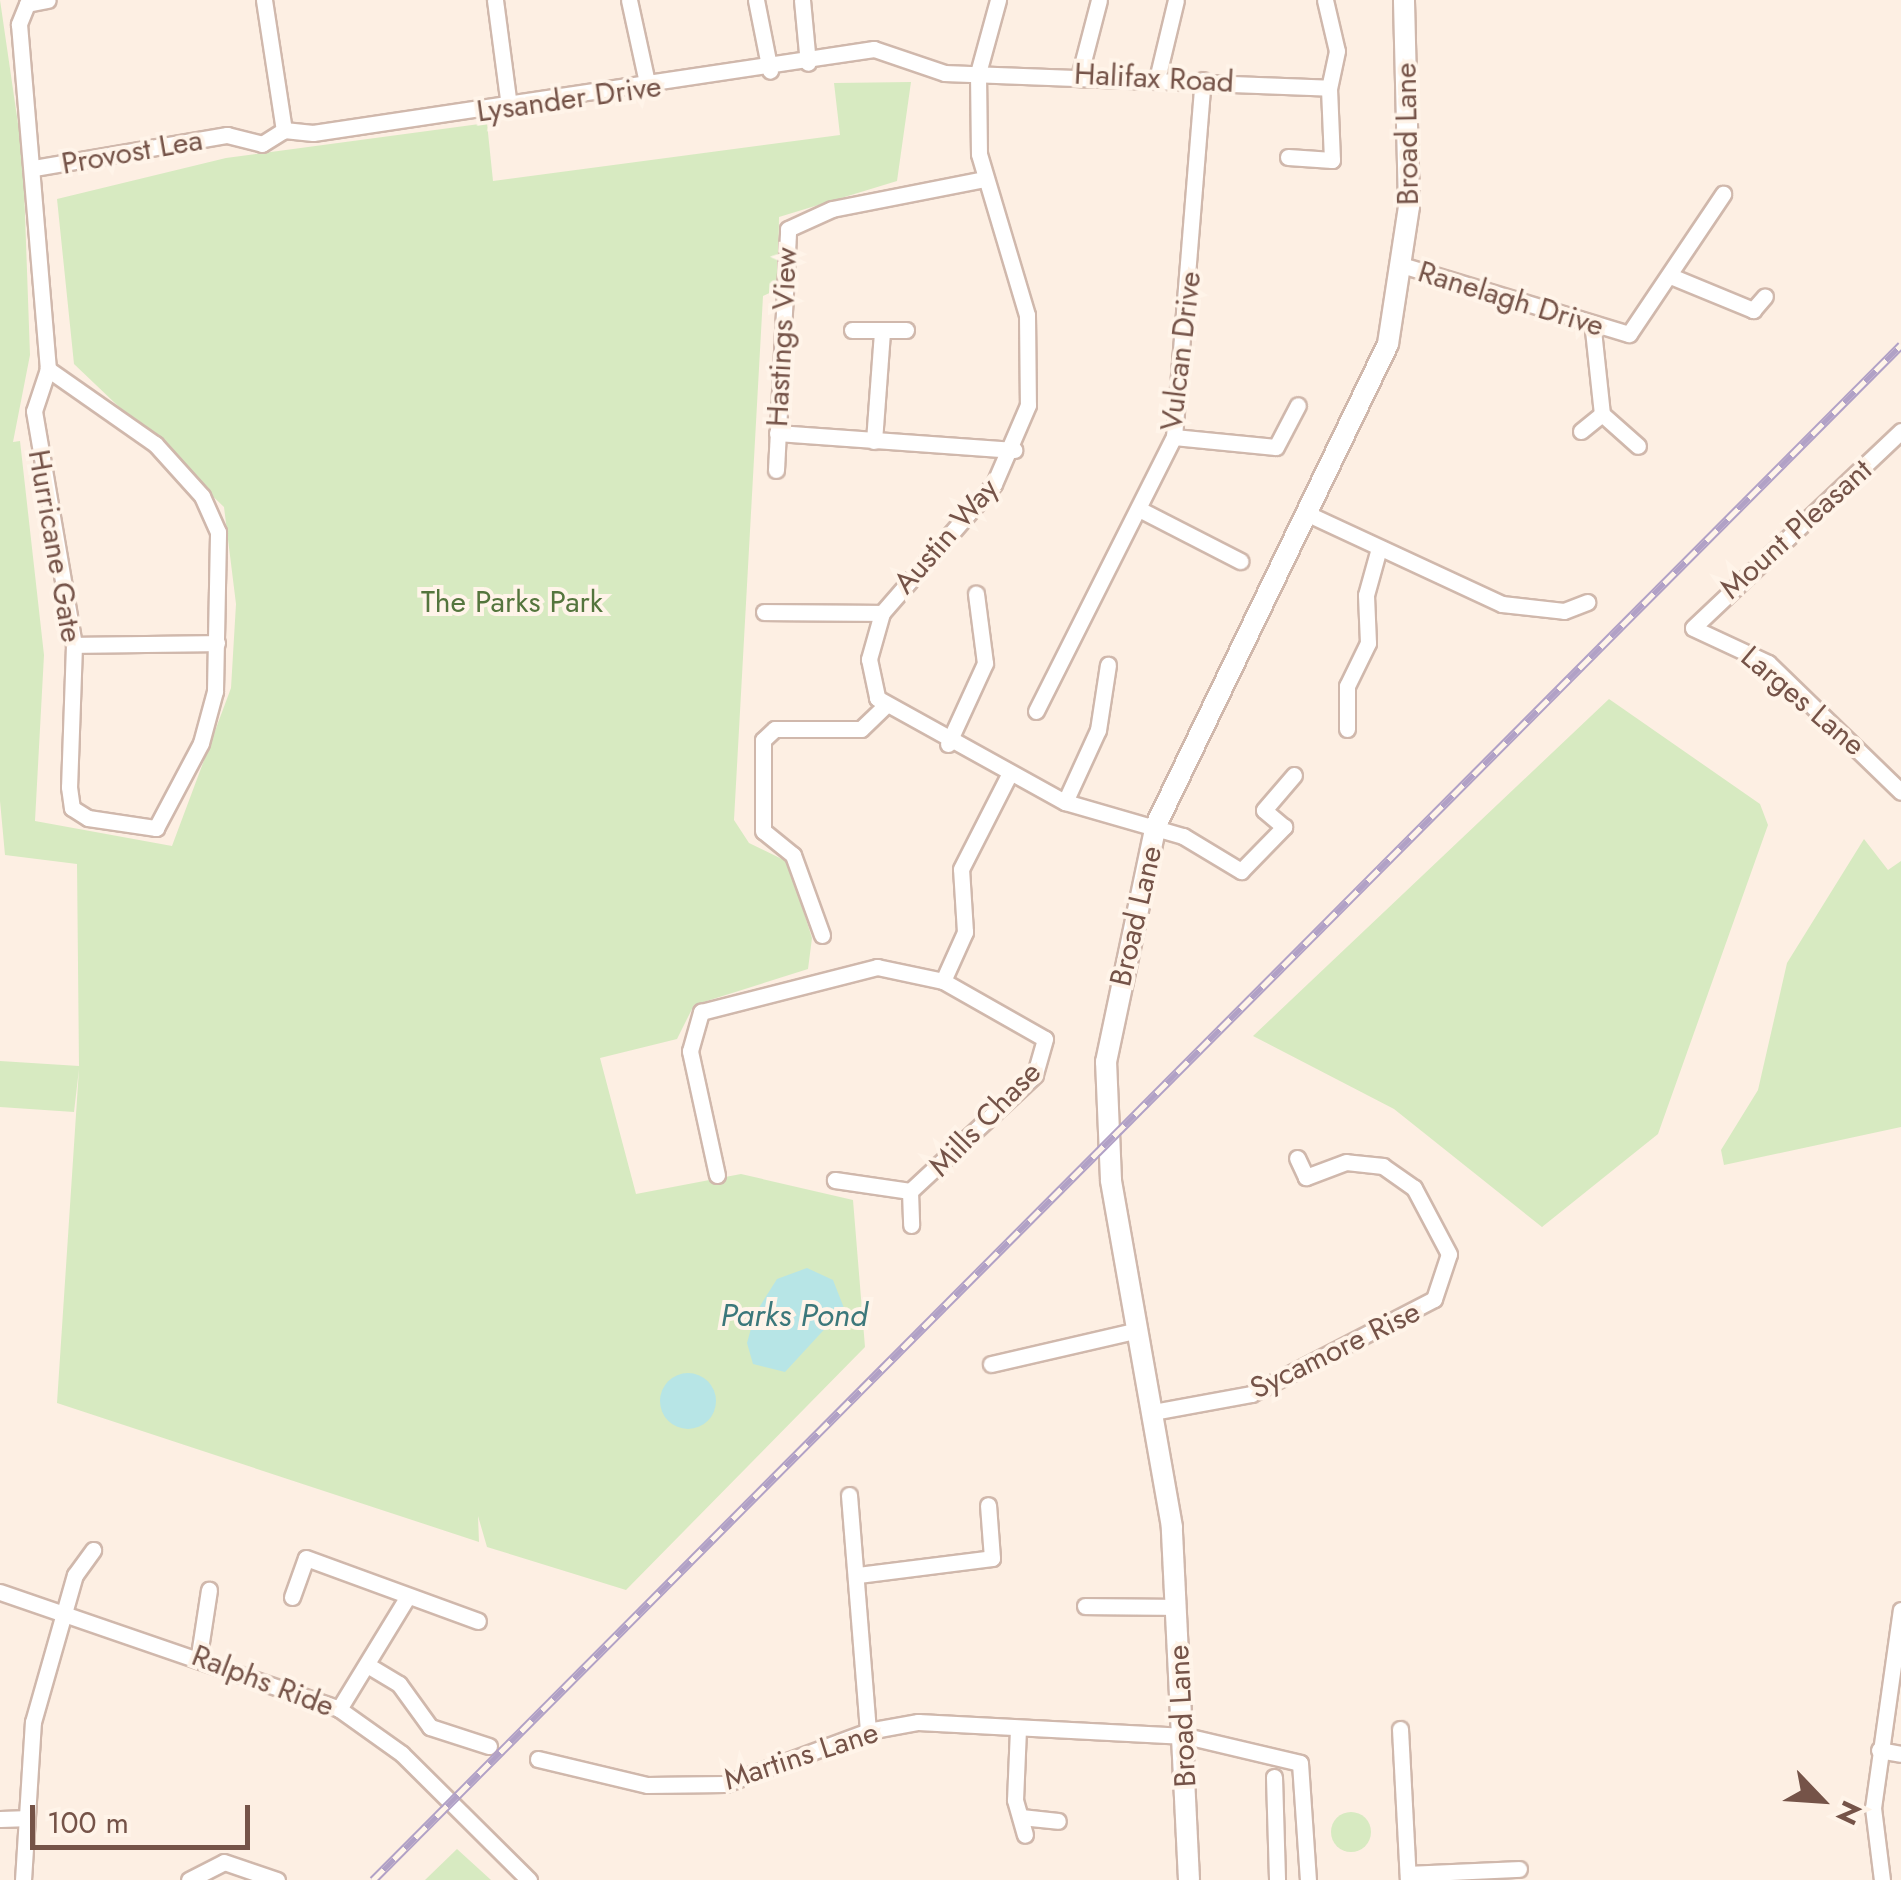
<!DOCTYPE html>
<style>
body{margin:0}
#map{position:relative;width:1901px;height:1880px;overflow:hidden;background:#fdefe3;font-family:Jost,sans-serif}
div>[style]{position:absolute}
.green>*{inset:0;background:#d7eac1}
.round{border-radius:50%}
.water>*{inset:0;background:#b7e5e6}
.roads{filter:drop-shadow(2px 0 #d0b8ac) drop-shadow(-2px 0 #d0b8ac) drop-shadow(0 2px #d0b8ac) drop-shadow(0 -2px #d0b8ac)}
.minor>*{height:15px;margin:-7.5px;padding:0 7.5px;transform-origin:7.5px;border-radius:7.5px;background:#fff}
.tertiary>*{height:20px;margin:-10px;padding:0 10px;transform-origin:10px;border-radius:10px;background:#fff}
.rail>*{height:9px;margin-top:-4.5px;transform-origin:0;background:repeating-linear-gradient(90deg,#fff4e9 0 15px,#b1a1c6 0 30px);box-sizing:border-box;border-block:2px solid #b1a1c6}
span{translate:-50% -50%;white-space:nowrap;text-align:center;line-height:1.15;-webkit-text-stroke:8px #fff4e9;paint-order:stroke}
.street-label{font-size:30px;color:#755348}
.park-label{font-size:30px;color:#54753d}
.water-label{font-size:32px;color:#3c787b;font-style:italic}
.north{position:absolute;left:1771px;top:1750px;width:100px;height:100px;-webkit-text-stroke:8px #fff4e9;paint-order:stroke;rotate:115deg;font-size:28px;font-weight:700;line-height:40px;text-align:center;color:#755348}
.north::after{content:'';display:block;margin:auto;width:35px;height:45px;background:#755348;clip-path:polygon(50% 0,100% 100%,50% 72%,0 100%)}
.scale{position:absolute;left:30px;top:1805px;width:220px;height:45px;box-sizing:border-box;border:5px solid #755348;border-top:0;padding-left:12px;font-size:30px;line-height:35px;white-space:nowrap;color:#755348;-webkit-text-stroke:8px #fff4e9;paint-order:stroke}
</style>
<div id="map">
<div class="green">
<div style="clip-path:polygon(0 0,23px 158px,30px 355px,13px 442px,20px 441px,44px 655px,35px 821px,172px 846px,231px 688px,236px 604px,224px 507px,74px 364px,57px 199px,226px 158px,487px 123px,493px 181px,840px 135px,834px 83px,911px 82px,897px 181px,779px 217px,778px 289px,763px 296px,734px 820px,749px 843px,788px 862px,812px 938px,808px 969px,694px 1005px,677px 1039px,600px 1058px,636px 1194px,741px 1174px,853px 1200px,865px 1347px,626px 1590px,487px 1547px,478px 1516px,479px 1542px,57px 1403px,79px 1069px,74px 1112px,0 1107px,0 1061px,79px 1066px,77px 864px,5px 855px,0 801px)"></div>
<div style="clip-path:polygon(1609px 699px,1760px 804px,1768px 825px,1658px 1134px,1542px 1227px,1394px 1109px,1253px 1036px)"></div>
<div style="clip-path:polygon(1864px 839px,1888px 870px,1901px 861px,1901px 1127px,1724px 1165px,1721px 1150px,1758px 1090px,1787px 963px)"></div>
<div class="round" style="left:1331px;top:1812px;width:40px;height:40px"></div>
<div style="clip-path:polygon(457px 1849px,491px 1880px,425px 1880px)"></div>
</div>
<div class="water">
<div style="clip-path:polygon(807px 1268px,833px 1280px,844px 1308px,785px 1372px,753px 1364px,747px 1343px,755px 1314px,777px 1279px)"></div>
<div class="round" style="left:660px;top:1373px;width:56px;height:56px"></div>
</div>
<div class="roads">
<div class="minor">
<div style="left:264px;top:0;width:132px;rotate:81.3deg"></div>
<div style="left:284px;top:130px;width:29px;rotate:6deg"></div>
<div style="left:313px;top:133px;width:567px;rotate:-8.52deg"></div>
<div style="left:874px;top:49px;width:75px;rotate:18.7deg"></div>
<div style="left:945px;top:73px;width:384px;rotate:2.2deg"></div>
<div style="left:495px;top:0;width:107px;rotate:82.5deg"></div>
<div style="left:629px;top:0;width:89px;rotate:77.7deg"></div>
<div style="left:756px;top:0;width:72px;rotate:78.8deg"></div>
<div style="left:802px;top:0;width:63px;rotate:84.6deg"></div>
<div style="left:998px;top:0;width:76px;rotate:105.3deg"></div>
<div style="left:978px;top:73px;width:81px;rotate:89.3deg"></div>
<div style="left:979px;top:154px;width:168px;rotate:73.4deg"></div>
<div style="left:1027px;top:315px;width:90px;rotate:89.4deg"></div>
<div style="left:1028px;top:405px;width:86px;rotate:113.3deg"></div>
<div style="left:994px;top:484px;width:171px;rotate:131deg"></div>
<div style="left:882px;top:613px;width:48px;rotate:105.8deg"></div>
<div style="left:869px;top:659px;width:40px;rotate:78deg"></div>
<div style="left:877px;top:698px;width:215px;rotate:29deg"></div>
<div style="left:1065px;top:802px;width:123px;rotate:16.1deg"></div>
<div style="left:1183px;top:836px;width:68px;rotate:31.1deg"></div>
<div style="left:1241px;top:871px;width:62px;rotate:-45.7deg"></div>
<div style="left:1284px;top:827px;width:26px;rotate:-140deg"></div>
<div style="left:1264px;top:810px;width:46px;rotate:-49.4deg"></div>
<div style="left:1325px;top:0;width:52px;rotate:76.8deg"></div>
<div style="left:1337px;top:51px;width:38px;rotate:102deg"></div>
<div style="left:27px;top:4px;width:22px;rotate:112deg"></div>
<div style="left:19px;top:24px;width:346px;rotate:85.2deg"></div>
<div style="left:48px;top:369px;width:44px;rotate:108.4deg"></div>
<div style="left:34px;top:411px;width:237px;rotate:80.3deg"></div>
<div style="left:74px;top:645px;width:142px;rotate:92deg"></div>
<div style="left:69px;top:787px;width:21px;rotate:82deg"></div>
<div style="left:72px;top:808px;width:19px;rotate:32deg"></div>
<div style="left:88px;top:818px;width:69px;rotate:8.4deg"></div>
<div style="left:156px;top:828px;width:96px;rotate:-62.1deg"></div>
<div style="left:201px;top:743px;width:54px;rotate:-74.9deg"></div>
<div style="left:215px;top:691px;width:159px;rotate:-88.9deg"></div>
<div style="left:218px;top:532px;width:39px;rotate:-114deg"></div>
<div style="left:202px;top:496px;width:70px;rotate:-132.1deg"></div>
<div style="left:155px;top:444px;width:131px;rotate:-145deg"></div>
<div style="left:27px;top:4px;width:21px;rotate:-11deg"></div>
<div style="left:1080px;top:73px;width:75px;rotate:-75.4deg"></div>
<div style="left:1157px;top:79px;width:81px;rotate:-76.5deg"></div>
<div style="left:1288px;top:157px;width:44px;rotate:3.9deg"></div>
<div style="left:1332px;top:160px;width:72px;rotate:-92.4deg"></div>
<div style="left:34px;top:168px;width:196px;rotate:-9.7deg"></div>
<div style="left:227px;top:135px;width:36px;rotate:14deg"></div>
<div style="left:262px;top:144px;width:26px;rotate:-32deg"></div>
<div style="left:1405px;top:266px;width:234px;rotate:16.9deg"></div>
<div style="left:1629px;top:334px;width:169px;rotate:-56.1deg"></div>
<div style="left:1673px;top:277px;width:87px;rotate:22.4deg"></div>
<div style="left:1753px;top:310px;width:18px;rotate:-49deg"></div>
<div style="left:852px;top:330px;width:54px"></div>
<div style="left:1593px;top:330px;width:84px;rotate:83.9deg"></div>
<div style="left:1602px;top:414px;width:48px;rotate:41.6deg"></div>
<div style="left:1581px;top:431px;width:27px;rotate:-39deg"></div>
<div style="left:1901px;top:431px;width:286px;rotate:136.6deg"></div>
<div style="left:1693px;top:628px;width:83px;rotate:25deg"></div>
<div style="left:1768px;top:663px;width:185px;rotate:44.1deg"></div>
<div style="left:777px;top:433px;width:238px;rotate:4.1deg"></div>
<div style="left:1174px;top:437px;width:102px;rotate:5.6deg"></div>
<div style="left:1276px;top:447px;width:47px;rotate:-62.4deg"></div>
<div style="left:874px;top:441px;width:110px;rotate:-85.8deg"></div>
<div style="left:776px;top:470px;width:241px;rotate:-87.1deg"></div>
<div style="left:788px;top:229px;width:48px;rotate:-24.4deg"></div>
<div style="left:832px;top:209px;width:156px;rotate:-11.1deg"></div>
<div style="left:1139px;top:509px;width:114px;rotate:27.2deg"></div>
<div style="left:1308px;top:514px;width:214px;rotate:24.9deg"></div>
<div style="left:1502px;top:604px;width:62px;rotate:6.4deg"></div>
<div style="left:1564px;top:611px;width:25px;rotate:-21deg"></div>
<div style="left:764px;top:612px;width:118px;rotate:0.5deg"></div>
<div style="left:74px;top:645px;width:143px;rotate:-0.8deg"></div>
<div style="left:1036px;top:711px;width:307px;rotate:-63.3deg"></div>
<div style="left:1174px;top:437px;width:358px;rotate:-85.4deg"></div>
<div style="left:1347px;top:729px;width:43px;rotate:-90deg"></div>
<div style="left:1347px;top:686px;width:48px;rotate:-64deg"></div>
<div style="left:1368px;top:643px;width:48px;rotate:-92.4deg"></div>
<div style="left:1366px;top:595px;width:49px;rotate:-74.5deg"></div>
<div style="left:948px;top:744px;width:89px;rotate:-65.4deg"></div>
<div style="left:985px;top:663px;width:70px;rotate:-97.4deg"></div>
<div style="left:1065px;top:802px;width:79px;rotate:-65.4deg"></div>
<div style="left:1098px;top:730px;width:66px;rotate:-81.3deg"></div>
<div style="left:822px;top:935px;width:85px;rotate:-109.9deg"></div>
<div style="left:793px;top:855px;width:38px;rotate:-141deg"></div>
<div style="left:763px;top:831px;width:91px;rotate:-90deg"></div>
<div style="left:763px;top:740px;width:16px;rotate:-43deg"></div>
<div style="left:775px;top:729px;width:86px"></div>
<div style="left:861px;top:729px;width:32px;rotate:-44deg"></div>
<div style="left:943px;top:981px;width:54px;rotate:-65.8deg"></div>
<div style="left:965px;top:932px;width:63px;rotate:-93.6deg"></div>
<div style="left:961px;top:869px;width:108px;rotate:-63deg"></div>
<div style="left:717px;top:1175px;width:127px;rotate:-102.3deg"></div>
<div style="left:690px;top:1051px;width:41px;rotate:-74.2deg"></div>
<div style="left:701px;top:1012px;width:182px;rotate:-14.3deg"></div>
<div style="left:877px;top:967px;width:67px;rotate:12deg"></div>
<div style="left:943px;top:981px;width:117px;rotate:29.6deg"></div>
<div style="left:1045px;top:1039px;width:37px;rotate:106deg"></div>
<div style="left:1035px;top:1075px;width:171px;rotate:137.1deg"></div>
<div style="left:910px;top:1191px;width:76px;rotate:-171.7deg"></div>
<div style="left:910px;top:1191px;width:34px;rotate:88deg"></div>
<div style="left:991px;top:1364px;width:151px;rotate:-13deg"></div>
<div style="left:1153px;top:1412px;width:100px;rotate:-10.4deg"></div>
<div style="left:1251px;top:1394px;width:206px;rotate:-27.4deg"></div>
<div style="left:1434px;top:1299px;width:47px;rotate:-71.6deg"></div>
<div style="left:1449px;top:1254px;width:75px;rotate:-117.9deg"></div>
<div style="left:1414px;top:1188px;width:38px;rotate:-145deg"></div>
<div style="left:1383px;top:1166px;width:37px;rotate:-174deg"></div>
<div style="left:1346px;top:1162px;width:43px;rotate:159.4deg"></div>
<div style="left:1306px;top:1177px;width:21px;rotate:-115deg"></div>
<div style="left:849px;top:1495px;width:237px;rotate:85.4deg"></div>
<div style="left:858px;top:1575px;width:135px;rotate:-7.2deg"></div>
<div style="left:992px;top:1558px;width:53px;rotate:-94.3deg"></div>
<div style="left:0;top:1592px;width:359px;rotate:19deg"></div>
<div style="left:339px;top:1709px;width:77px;rotate:35.5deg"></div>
<div style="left:402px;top:1754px;width:179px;rotate:44.8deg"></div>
<div style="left:292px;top:1597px;width:41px;rotate:-70.3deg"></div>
<div style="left:306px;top:1558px;width:183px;rotate:20.1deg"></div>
<div style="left:1085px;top:1606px;width:92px;rotate:0.6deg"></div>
<div style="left:199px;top:1655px;width:66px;rotate:-81.3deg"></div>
<div style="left:369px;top:1666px;width:35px;rotate:31deg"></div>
<div style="left:399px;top:1684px;width:53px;rotate:54.2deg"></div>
<div style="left:430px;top:1727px;width:62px;rotate:17.9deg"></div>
<div style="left:339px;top:1709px;width:132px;rotate:-58.6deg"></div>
<div style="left:1018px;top:1729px;width:71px;rotate:92.4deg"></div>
<div style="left:1015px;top:1800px;width:36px;rotate:74deg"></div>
<div style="left:1400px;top:1729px;width:151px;rotate:87deg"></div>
<div style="left:1879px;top:1750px;width:22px;rotate:10deg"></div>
<div style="left:538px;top:1759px;width:112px;rotate:13.4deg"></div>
<div style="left:647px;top:1785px;width:78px;rotate:-0.7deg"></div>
<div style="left:725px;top:1784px;width:153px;rotate:-20.3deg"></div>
<div style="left:868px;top:1731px;width:51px;rotate:-10.2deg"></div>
<div style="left:918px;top:1722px;width:268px;rotate:3deg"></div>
<div style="left:1186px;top:1736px;width:117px;rotate:13.3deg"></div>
<div style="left:1300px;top:1763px;width:117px;rotate:86.1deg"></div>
<div style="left:1274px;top:1777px;width:103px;rotate:88.3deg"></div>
<div style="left:1021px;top:1817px;width:37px;rotate:6deg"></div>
<div style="left:0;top:1819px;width:23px;rotate:-2deg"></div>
<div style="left:1408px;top:1874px;width:111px;rotate:-2.6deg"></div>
<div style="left:23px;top:1880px;width:158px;rotate:-86.4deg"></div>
<div style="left:33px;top:1722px;width:153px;rotate:-74.1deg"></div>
<div style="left:75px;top:1575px;width:31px;rotate:-54deg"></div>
<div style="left:189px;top:1880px;width:39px;rotate:-27deg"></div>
<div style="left:224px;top:1862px;width:56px;rotate:18.8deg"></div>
<div style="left:1882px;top:1880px;width:73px;rotate:-97.1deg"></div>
<div style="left:1873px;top:1808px;width:200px;rotate:-82deg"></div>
</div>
<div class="tertiary">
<div style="left:1189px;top:1880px;width:353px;rotate:-92.8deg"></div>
<div style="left:1172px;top:1527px;width:352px;rotate:-100deg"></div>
<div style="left:1111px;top:1180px;width:118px;rotate:-92.4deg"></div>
<div style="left:1106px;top:1062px;width:242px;rotate:-78.1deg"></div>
<div style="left:1156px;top:825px;width:534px;rotate:-64.25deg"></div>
<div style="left:1388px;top:344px;width:140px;rotate:-81.3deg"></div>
<div style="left:1409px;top:206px;width:206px;rotate:-91.4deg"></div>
</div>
</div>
<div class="rail">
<div style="left:373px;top:1880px;width:2166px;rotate:-45.13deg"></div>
</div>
<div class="street-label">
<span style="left:1154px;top:78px;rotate:3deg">Halifax Road</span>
<span style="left:569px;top:99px;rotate:-8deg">Lysander Drive</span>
<span style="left:1407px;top:134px;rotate:-91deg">Broad Lane</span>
<span style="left:132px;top:152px;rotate:-10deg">Provost Lea</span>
<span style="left:1511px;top:299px;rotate:17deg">Ranelagh Drive</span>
<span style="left:782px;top:337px;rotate:-87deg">Hastings View</span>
<span style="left:1181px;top:351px;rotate:-83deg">Vulcan Drive</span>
<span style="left:1796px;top:529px;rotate:-42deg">Mount Pleasant</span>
<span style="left:946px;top:536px;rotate:-49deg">Austin Way</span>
<span style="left:55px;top:546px;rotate:80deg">Hurricane Gate</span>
<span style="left:1803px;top:701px;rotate:40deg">Larges Lane</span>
<span style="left:1136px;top:916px;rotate:-77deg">Broad Lane</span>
<span style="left:985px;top:1119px;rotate:-46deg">Mills Chase</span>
<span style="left:1335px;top:1350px;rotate:-26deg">Sycamore Rise</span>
<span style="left:263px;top:1681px;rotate:21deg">Ralphs Ride</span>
<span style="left:1182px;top:1716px;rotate:-93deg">Broad Lane</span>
<span style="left:801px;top:1756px;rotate:-18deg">Martins Lane</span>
</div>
<div class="park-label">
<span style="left:512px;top:602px">The Parks Park</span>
</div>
<div class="water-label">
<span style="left:794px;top:1315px">Parks Pond</span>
</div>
<div class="north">N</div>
<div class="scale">100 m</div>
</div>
